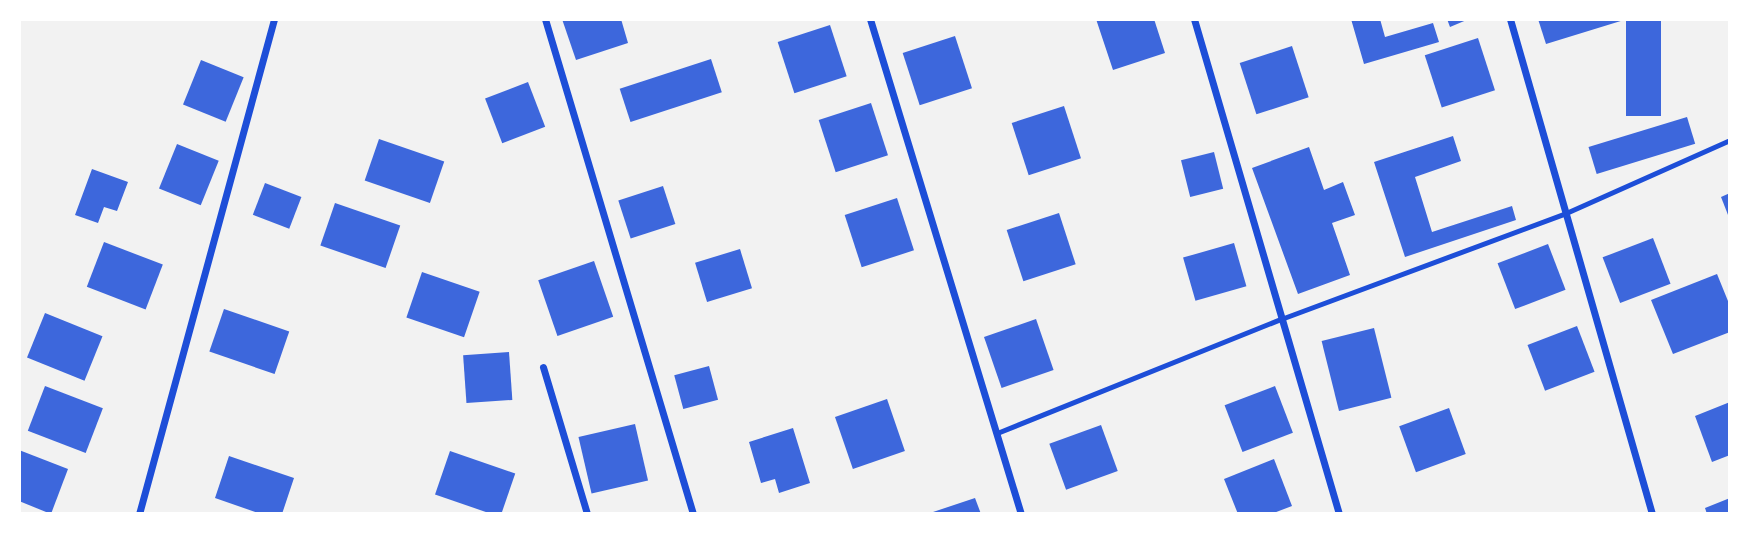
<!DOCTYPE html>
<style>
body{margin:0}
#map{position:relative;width:1749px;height:533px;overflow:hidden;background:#f2f2f2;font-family:"Work Sans",sans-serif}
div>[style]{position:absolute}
.building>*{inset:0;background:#3d67dc;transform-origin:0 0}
.service>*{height:5px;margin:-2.5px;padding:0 2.5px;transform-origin:2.5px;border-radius:2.5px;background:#1d4ed8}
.minor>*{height:7px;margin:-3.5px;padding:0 3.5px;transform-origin:3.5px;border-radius:3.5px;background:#1d4ed8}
span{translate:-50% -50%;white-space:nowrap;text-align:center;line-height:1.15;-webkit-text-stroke:7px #fff;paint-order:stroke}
.frame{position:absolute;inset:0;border:21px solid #fff;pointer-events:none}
</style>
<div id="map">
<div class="building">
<div style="clip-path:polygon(562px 19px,621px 19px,628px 43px,576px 60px)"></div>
<div style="clip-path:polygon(1096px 19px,1154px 19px,1165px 53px,1113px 70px)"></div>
<div style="clip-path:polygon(1351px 19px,1380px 19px,1385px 37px,1433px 23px,1439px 42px,1364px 64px)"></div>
<div style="clip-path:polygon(1447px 19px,1469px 19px,1450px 27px)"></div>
<div style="clip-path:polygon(1538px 19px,1623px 19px,1624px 20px,1546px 44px)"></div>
<div style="left:1626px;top:19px;width:35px;height:97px"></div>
<div style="left:830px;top:25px;width:54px;height:55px;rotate:72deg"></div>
<div style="left:955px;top:36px;width:55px;height:55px;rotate:72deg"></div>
<div style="left:1478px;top:38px;width:55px;height:56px;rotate:72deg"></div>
<div style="left:1292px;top:46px;width:54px;height:55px;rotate:72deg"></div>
<div style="left:711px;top:59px;width:35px;height:96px;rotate:72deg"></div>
<div style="left:201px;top:60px;width:46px;height:48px;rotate:22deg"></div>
<div style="left:528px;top:82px;width:48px;height:46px;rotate:69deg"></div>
<div style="left:871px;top:103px;width:55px;height:55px;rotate:72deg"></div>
<div style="left:1064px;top:106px;width:55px;height:55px;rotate:72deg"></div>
<div style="left:1687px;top:117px;width:28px;height:103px;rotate:73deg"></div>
<div style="clip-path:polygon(1453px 136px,1461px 161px,1415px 177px,1432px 232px,1512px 206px,1516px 220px,1405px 257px,1374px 162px)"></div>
<div style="left:379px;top:139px;width:69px;height:44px;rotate:19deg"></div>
<div style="left:177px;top:144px;width:45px;height:48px;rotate:22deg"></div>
<div style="clip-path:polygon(1309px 147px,1324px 190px,1343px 182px,1355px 215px,1332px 223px,1350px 275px,1298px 294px,1252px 168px)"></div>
<div style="left:1214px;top:152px;width:38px;height:34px;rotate:76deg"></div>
<div style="clip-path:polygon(92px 169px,128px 182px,117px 211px,104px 207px,98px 223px,75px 215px)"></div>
<div style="left:265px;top:183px;width:39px;height:34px;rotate:21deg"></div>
<div style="left:663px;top:186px;width:40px;height:47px;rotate:72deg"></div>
<div style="clip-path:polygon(1730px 193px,1730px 220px,1721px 197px)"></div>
<div style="left:897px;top:198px;width:55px;height:55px;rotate:72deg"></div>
<div style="left:335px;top:203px;width:69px;height:45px;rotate:19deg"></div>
<div style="left:1059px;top:213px;width:54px;height:55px;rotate:72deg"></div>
<div style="left:1653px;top:238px;width:49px;height:54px;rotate:69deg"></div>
<div style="left:104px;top:242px;width:63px;height:48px;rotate:21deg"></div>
<div style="left:1234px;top:243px;width:45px;height:53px;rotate:74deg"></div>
<div style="left:1548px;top:244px;width:49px;height:54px;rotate:69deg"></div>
<div style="left:740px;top:249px;width:41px;height:47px;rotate:73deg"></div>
<div style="left:594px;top:261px;width:59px;height:59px;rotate:71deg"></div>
<div style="left:422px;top:272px;width:61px;height:48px;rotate:19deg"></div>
<div style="clip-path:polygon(1717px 274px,1730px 306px,1730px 332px,1673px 354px,1651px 300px)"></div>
<div style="left:224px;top:309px;width:69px;height:45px;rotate:19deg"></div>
<div style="left:45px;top:313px;width:62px;height:48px;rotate:22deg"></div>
<div style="left:1036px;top:319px;width:54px;height:55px;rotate:71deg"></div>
<div style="left:1577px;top:326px;width:49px;height:53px;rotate:69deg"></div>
<div style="left:1374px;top:328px;width:72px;height:54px;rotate:76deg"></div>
<div style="left:509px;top:352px;width:48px;height:46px;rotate:86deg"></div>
<div style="left:709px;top:366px;width:35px;height:36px;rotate:75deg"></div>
<div style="left:45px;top:386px;width:62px;height:48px;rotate:21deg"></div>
<div style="left:1275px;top:386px;width:50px;height:54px;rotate:69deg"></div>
<div style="left:887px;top:399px;width:55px;height:55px;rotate:71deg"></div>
<div style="clip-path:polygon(1730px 402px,1730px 455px,1712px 462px,1695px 416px)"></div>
<div style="left:1449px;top:408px;width:49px;height:53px;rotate:70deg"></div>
<div style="left:635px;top:424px;width:58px;height:58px;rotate:77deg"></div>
<div style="left:1101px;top:425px;width:49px;height:55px;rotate:70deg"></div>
<div style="clip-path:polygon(793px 428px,810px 483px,779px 493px,775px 479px,761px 483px,749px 442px)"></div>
<div style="clip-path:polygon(19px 450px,68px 469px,51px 514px,19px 501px)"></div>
<div style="left:450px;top:451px;width:69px;height:46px;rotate:19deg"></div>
<div style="clip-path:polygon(229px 456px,294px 478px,282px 514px,261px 514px,215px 498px)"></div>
<div style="clip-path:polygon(1274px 459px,1292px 506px,1271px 514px,1238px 514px,1224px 479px)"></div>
<div style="clip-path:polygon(975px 498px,981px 514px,930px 514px,930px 513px)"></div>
<div style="clip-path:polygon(1730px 498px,1730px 514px,1707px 514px,1705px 508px)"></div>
</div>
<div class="service">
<div style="left:997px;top:433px;width:306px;rotate:-21.9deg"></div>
<div style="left:1281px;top:319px;width:304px;rotate:-20.4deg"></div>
<div style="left:1566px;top:213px;width:180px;rotate:-24deg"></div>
</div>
<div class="minor">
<div style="left:545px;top:19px;width:517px;rotate:73.35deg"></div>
<div style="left:870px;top:19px;width:518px;rotate:73.04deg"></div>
<div style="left:1194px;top:19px;width:516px;rotate:73.67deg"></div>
<div style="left:1510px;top:19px;width:515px;rotate:73.99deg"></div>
<div style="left:543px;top:367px;width:153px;rotate:73.3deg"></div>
<div style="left:139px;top:514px;width:513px;rotate:-74.74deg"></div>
</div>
<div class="frame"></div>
</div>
